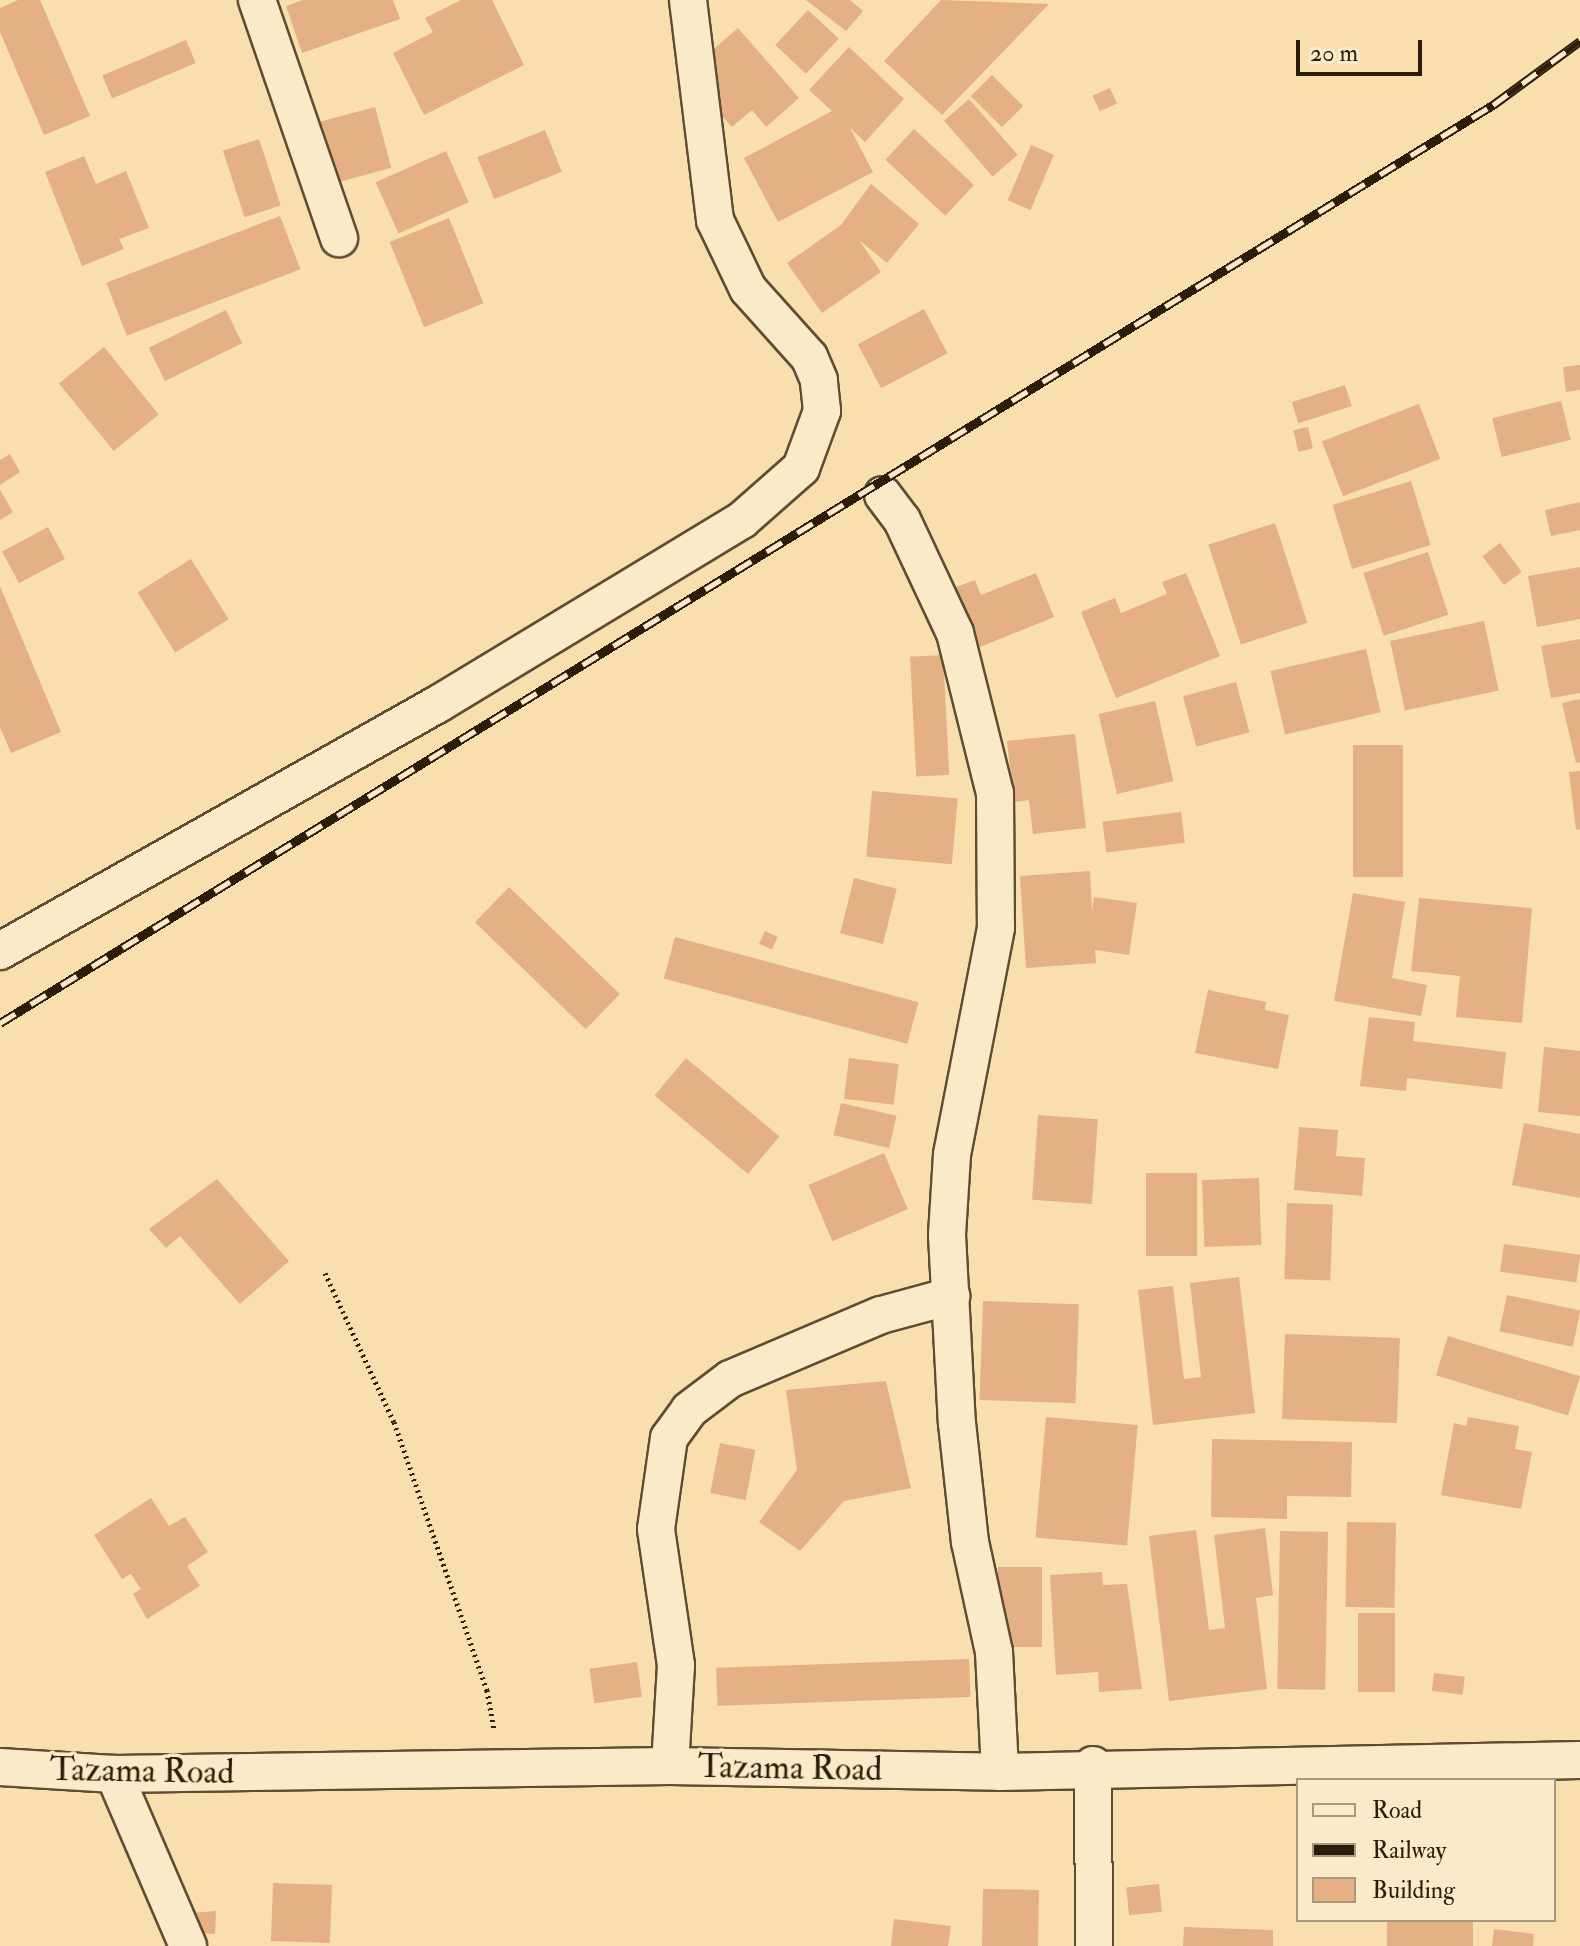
<!DOCTYPE html>
<style>
body{margin:0}
#map{position:relative;width:1580px;height:1946px;overflow:hidden;background:#f9deae;font-family:"IM FELL Double Pica",serif}
div>[style]{position:absolute}
.building>*{inset:0;background:#e5b083;transform-origin:0 0}
.path>*{height:5px;margin-top:-2.5px;transform-origin:0;background:repeating-linear-gradient(90deg,#2b1d0a 0 2px,transparent 0 6px)}
.roads{filter:drop-shadow(2px 0 #5e4d33) drop-shadow(-2px 0 #5e4d33) drop-shadow(0 2px #5e4d33) drop-shadow(0 -2px #5e4d33)}
.street>*{height:36px;margin:-18px;padding:0 18px;transform-origin:18px;border-radius:18px;background:#fbeaca}
.rail>*{height:9px;margin-top:-4.5px;transform-origin:0;background:repeating-linear-gradient(90deg,#fbeaca 0 18px,#2b1d0a 0 36px);box-sizing:border-box;border-block:2px solid #2b1d0a}
span{translate:-50% -50%;white-space:nowrap;text-align:center;line-height:1.15;-webkit-text-stroke:7px #fbeaca;paint-order:stroke}
.street-label{font-size:34px;color:#2b1d0a}
.legend{position:absolute;left:1296px;top:1778px;width:260px;height:144px;box-sizing:border-box;background:#fbeaca;border:2px solid #a8987d;margin:0;padding:10px 14px;list-style:none;font-size:24px;color:#2b1d0a}
.legend li{display:flex;align-items:center;gap:16px;height:40px}
.legend b{width:40px;border:2px solid #a8987d}
.scale{position:absolute;left:1296px;top:40px;width:126px;height:36px;box-sizing:border-box;border:4px solid #2b1d0a;border-top:0;padding-left:10px;font-size:24px;line-height:28px;white-space:nowrap;color:#2b1d0a;-webkit-text-stroke:6px #fbeaca;paint-order:stroke}
</style>
<div id="map">
<div class="building">
<div style="clip-path:polygon(18px 0,40px 0,90px 116px,44px 135px,0 32px,0 8px)"></div>
<div style="clip-path:polygon(303px 0,393px 0,400px 19px,302px 53px,286px 6px)"></div>
<div style="clip-path:polygon(461px 0,492px 0,524px 65px,424px 115px,393px 53px,433px 32px,425px 18px)"></div>
<div style="clip-path:polygon(806px 0,850px 0,863px 11px,846px 31px)"></div>
<div style="clip-path:polygon(941px 0,1049px 4px,942px 115px,884px 61px)"></div>
<div style="left:808px;top:10px;width:42px;height:48px;rotate:43deg"></div>
<div style="clip-path:polygon(738px 28px,799px 98px,766px 127px,752px 110px,732px 127px,685px 74px)"></div>
<div style="left:186px;top:40px;width:25px;height:91px;rotate:67deg"></div>
<div style="clip-path:polygon(849px 47px,904px 99px,865px 142px,850px 128px,873px 172px,778px 222px,744px 158px,832px 111px,809px 90px)"></div>
<div style="left:992px;top:75px;width:44px;height:30px;rotate:45deg"></div>
<div style="left:1110px;top:88px;width:17px;height:19px;rotate:66deg"></div>
<div style="left:969px;top:99px;width:74px;height:33px;rotate:49deg"></div>
<div style="left:375px;top:107px;width:63px;height:61px;rotate:75deg"></div>
<div style="left:914px;top:129px;width:82px;height:42px;rotate:43deg"></div>
<div style="left:545px;top:130px;width:45px;height:73px;rotate:68deg"></div>
<div style="left:259px;top:139px;width:70px;height:38px;rotate:72deg"></div>
<div style="left:1031px;top:145px;width:25px;height:60px;rotate:23deg"></div>
<div style="left:446px;top:151px;width:56px;height:77px;rotate:66deg"></div>
<div style="clip-path:polygon(84px 156px,96px 184px,126px 171px,149px 228px,119px 239px,124px 249px,82px 266px,45px 172px)"></div>
<div style="clip-path:polygon(871px 184px,919px 224px,887px 263px,859px 240px,881px 272px,822px 313px,787px 263px,841px 225px)"></div>
<div style="left:280px;top:216px;width:57px;height:186px;rotate:69deg"></div>
<div style="left:449px;top:218px;width:92px;height:64px;rotate:68deg"></div>
<div style="left:924px;top:309px;width:50px;height:75px;rotate:62deg"></div>
<div style="left:226px;top:310px;width:37px;height:86px;rotate:64deg"></div>
<div style="left:104px;top:347px;width:87px;height:58px;rotate:51deg"></div>
<div style="clip-path:polygon(1580px 365px,1580px 390px,1566px 392px,1563px 367px)"></div>
<div style="left:1345px;top:385px;width:22px;height:56px;rotate:72deg"></div>
<div style="left:1561px;top:401px;width:40px;height:71px;rotate:76deg"></div>
<div style="left:1419px;top:404px;width:59px;height:104px;rotate:69deg"></div>
<div style="left:1308px;top:427px;width:22px;height:15px;rotate:77deg"></div>
<div style="clip-path:polygon(10px 454px,20px 472px,0 485px,0 460px)"></div>
<div style="left:1411px;top:481px;width:67px;height:82px;rotate:73deg"></div>
<div style="clip-path:polygon(0 490px,13px 512px,0 520px)"></div>
<div style="clip-path:polygon(1580px 502px,1580px 530px,1551px 536px,1545px 510px)"></div>
<div style="left:1275px;top:523px;width:105px;height:70px;rotate:72deg"></div>
<div style="left:48px;top:527px;width:36px;height:52px;rotate:62deg"></div>
<div style="left:1500px;top:543px;width:36px;height:22px;rotate:53deg"></div>
<div style="left:1428px;top:552px;width:66px;height:68px;rotate:72deg"></div>
<div style="left:191px;top:559px;width:71px;height:63px;rotate:58deg"></div>
<div style="clip-path:polygon(1580px 567px,1580px 619px,1537px 627px,1528px 576px)"></div>
<div style="clip-path:polygon(1036px 573px,1054px 617px,970px 651px,945px 591px,975px 580px,981px 595px)"></div>
<div style="clip-path:polygon(1186px 573px,1220px 656px,1116px 698px,1081px 612px,1115px 598px,1121px 613px,1167px 594px,1162px 582px)"></div>
<div style="clip-path:polygon(0 586px,61px 732px,11px 753px,0 727px)"></div>
<div style="left:1484px;top:621px;width:71px;height:96px;rotate:78deg"></div>
<div style="clip-path:polygon(1580px 639px,1580px 693px,1551px 698px,1541px 646px)"></div>
<div style="left:1366px;top:649px;width:65px;height:98px;rotate:77deg"></div>
<div style="left:943px;top:655px;width:120px;height:33px;rotate:87deg"></div>
<div style="left:1236px;top:682px;width:52px;height:55px;rotate:75deg"></div>
<div style="clip-path:polygon(1580px 699px,1580px 762px,1576px 763px,1562px 703px)"></div>
<div style="left:1155px;top:701px;width:82px;height:58px;rotate:77deg"></div>
<div style="clip-path:polygon(1075px 734px,1086px 828px,1033px 834px,1029px 800px,1014px 802px,1007px 741px)"></div>
<div style="left:1353px;top:745px;width:50px;height:132px"></div>
<div style="clip-path:polygon(1580px 771px,1580px 829px,1576px 830px,1569px 772px)"></div>
<div style="left:872px;top:791px;width:86px;height:66px;rotate:5deg"></div>
<div style="left:1181px;top:812px;width:31px;height:79px;rotate:83deg"></div>
<div style="clip-path:polygon(1090px 871px,1092px 911px,1094px 897px,1137px 903px,1129px 955px,1095px 950px,1096px 963px,1026px 968px,1020px 876px)"></div>
<div style="left:854px;top:878px;width:44px;height:57px;rotate:14deg"></div>
<div style="left:509px;top:887px;width:154px;height:49px;rotate:44deg"></div>
<div style="clip-path:polygon(1353px 893px,1405px 902px,1392px 978px,1427px 985px,1421px 1016px,1334px 1001px)"></div>
<div style="clip-path:polygon(1419px 898px,1532px 908px,1522px 1023px,1456px 1017px,1460px 976px,1411px 971px)"></div>
<div style="left:765px;top:931px;width:14px;height:14px;rotate:25deg"></div>
<div style="left:675px;top:937px;width:252px;height:43px;rotate:15deg"></div>
<div style="clip-path:polygon(1208px 990px,1266px 1002px,1265px 1010px,1289px 1015px,1278px 1069px,1195px 1053px)"></div>
<div style="clip-path:polygon(1369px 1017px,1415px 1022px,1413px 1041px,1506px 1052px,1502px 1089px,1407px 1078px,1406px 1091px,1360px 1086px)"></div>
<div style="clip-path:polygon(1544px 1047px,1580px 1051px,1580px 1116px,1538px 1112px)"></div>
<div style="left:686px;top:1058px;width:122px;height:49px;rotate:40deg"></div>
<div style="left:849px;top:1058px;width:50px;height:41px;rotate:7deg"></div>
<div style="left:841px;top:1103px;width:57px;height:33px;rotate:13deg"></div>
<div style="left:1038px;top:1115px;width:60px;height:85px;rotate:4deg"></div>
<div style="clip-path:polygon(1524px 1123px,1580px 1134px,1580px 1198px,1512px 1185px)"></div>
<div style="clip-path:polygon(1299px 1127px,1338px 1130px,1336px 1156px,1365px 1158px,1362px 1196px,1294px 1190px)"></div>
<div style="left:884px;top:1153px;width:61px;height:82px;rotate:67deg"></div>
<div style="left:1146px;top:1173px;width:51px;height:83px"></div>
<div style="left:1259px;top:1178px;width:67px;height:57px;rotate:88deg"></div>
<div style="clip-path:polygon(217px 1179px,289px 1261px,240px 1304px,180px 1236px,166px 1248px,149px 1229px)"></div>
<div style="left:1287px;top:1203px;width:46px;height:76px;rotate:2deg"></div>
<div style="left:1504px;top:1244px;width:77px;height:28px;rotate:8deg"></div>
<div style="clip-path:polygon(1239px 1277px,1255px 1413px,1153px 1425px,1138px 1290px,1173px 1286px,1184px 1379px,1201px 1377px,1190px 1283px)"></div>
<div style="left:1507px;top:1295px;width:75px;height:37px;rotate:12deg"></div>
<div style="left:983px;top:1301px;width:96px;height:99px;rotate:2deg"></div>
<div style="left:1285px;top:1334px;width:115px;height:85px;rotate:2deg"></div>
<div style="left:1448px;top:1336px;width:138px;height:41px;rotate:17deg"></div>
<div style="clip-path:polygon(886px 1381px,911px 1488px,844px 1501px,800px 1551px,759px 1522px,797px 1470px,786px 1390px)"></div>
<div style="left:1046px;top:1417px;width:92px;height:121px;rotate:5deg"></div>
<div style="clip-path:polygon(1468px 1417px,1519px 1426px,1515px 1449px,1532px 1452px,1521px 1509px,1441px 1495px,1454px 1423px,1466px 1426px)"></div>
<div style="clip-path:polygon(1212px 1439px,1352px 1442px,1351px 1497px,1287px 1496px,1287px 1519px,1211px 1517px)"></div>
<div style="left:720px;top:1443px;width:36px;height:51px;rotate:11deg"></div>
<div style="clip-path:polygon(151px 1498px,169px 1526px,185px 1517px,208px 1552px,187px 1566px,200px 1586px,147px 1619px,133px 1594px,141px 1589px,131px 1574px,122px 1579px,94px 1535px)"></div>
<div style="left:1347px;top:1522px;width:49px;height:85px;rotate:1deg"></div>
<div style="clip-path:polygon(1265px 1528px,1273px 1595px,1256px 1598px,1267px 1689px,1169px 1701px,1149px 1536px,1196px 1530px,1209px 1630px,1225px 1628px,1214px 1535px)"></div>
<div style="left:1280px;top:1531px;width:48px;height:158px;rotate:1deg"></div>
<div style="left:998px;top:1567px;width:44px;height:80px"></div>
<div style="clip-path:polygon(1102px 1572px,1103px 1585px,1127px 1584px,1142px 1689px,1099px 1692px,1098px 1672px,1056px 1675px,1050px 1575px)"></div>
<div style="left:1358px;top:1613px;width:37px;height:79px"></div>
<div style="left:969px;top:1659px;width:38px;height:253px;rotate:88deg"></div>
<div style="left:637px;top:1662px;width:35px;height:48px;rotate:82deg"></div>
<div style="left:1434px;top:1673px;width:31px;height:18px;rotate:7deg"></div>
<div style="left:273px;top:1883px;width:59px;height:58px;rotate:2deg"></div>
<div style="left:1159px;top:1884px;width:28px;height:33px;rotate:84deg"></div>
<div style="left:983px;top:1889px;width:56px;height:57px;rotate:1deg"></div>
<div style="clip-path:polygon(216px 1911px,215px 1934px,191px 1932px,191px 1913px)"></div>
<div style="clip-path:polygon(894px 1919px,951px 1926px,948px 1946px,891px 1946px)"></div>
<div style="left:1387px;top:1920px;width:86px;height:26px"></div>
<div style="clip-path:polygon(1184px 1927px,1273px 1930px,1273px 1946px,1183px 1946px)"></div>
<div style="clip-path:polygon(1494px 1929px,1534px 1934px,1533px 1946px,1492px 1946px)"></div>
</div>
<div class="path">
<div style="left:325px;top:1273px;width:164px;rotate:65.2deg"></div>
<div style="left:394px;top:1422px;width:284px;rotate:70.9deg"></div>
<div style="left:487px;top:1690px;width:40px;rotate:80deg"></div>
</div>
<div class="roads">
<div class="street">
<div style="left:257px;top:0;width:252px;rotate:71deg"></div>
<div style="left:883px;top:495px;width:31px;rotate:53deg"></div>
<div style="left:902px;top:520px;width:125px;rotate:64.9deg"></div>
<div style="left:955px;top:633px;width:165px;rotate:76deg"></div>
<div style="left:995px;top:793px;width:135px;rotate:89.6deg"></div>
<div style="left:996px;top:928px;width:231px;rotate:101deg"></div>
<div style="left:952px;top:1155px;width:80px;rotate:93.6deg"></div>
<div style="left:947px;top:1235px;width:188px;rotate:87deg"></div>
<div style="left:957px;top:1423px;width:120px;rotate:83.8deg"></div>
<div style="left:970px;top:1542px;width:113px;rotate:77.7deg"></div>
<div style="left:994px;top:1652px;width:120px;rotate:87.1deg"></div>
<div style="left:0;top:951px;width:503px;rotate:-29.42deg"></div>
<div style="left:438px;top:704px;width:355px;rotate:-31.2deg"></div>
<div style="left:742px;top:520px;width:79px;rotate:-41.4deg"></div>
<div style="left:801px;top:468px;width:61px;rotate:-69.8deg"></div>
<div style="left:822px;top:411px;width:31px;rotate:-96deg"></div>
<div style="left:819px;top:380px;width:25px;rotate:-113deg"></div>
<div style="left:809px;top:357px;width:91px;rotate:-131.9deg"></div>
<div style="left:748px;top:289px;width:76px;rotate:-115.6deg"></div>
<div style="left:715px;top:220px;width:222px;rotate:-97deg"></div>
<div style="left:1093px;top:1765px;width:181px;rotate:89.7deg"></div>
<div style="left:670px;top:1766px;width:101px;rotate:-86.6deg"></div>
<div style="left:676px;top:1665px;width:137px;rotate:-98.4deg"></div>
<div style="left:656px;top:1529px;width:92px;rotate:-81.9deg"></div>
<div style="left:669px;top:1438px;width:34px;rotate:-54deg"></div>
<div style="left:689px;top:1410px;width:51px;rotate:-37.1deg"></div>
<div style="left:730px;top:1379px;width:164px;rotate:-23deg"></div>
<div style="left:881px;top:1315px;width:73px;rotate:-15.2deg"></div>
<div style="left:0;top:1767px;width:114px;rotate:3.5deg"></div>
<div style="left:114px;top:1774px;width:556px;rotate:-0.82deg"></div>
<div style="left:670px;top:1766px;width:330px;rotate:1deg"></div>
<div style="left:1000px;top:1772px;width:580px;rotate:-1.19deg"></div>
<div style="left:114px;top:1774px;width:187px;rotate:66.7deg"></div>
</div>
</div>
<div class="rail">
<div style="left:0;top:1023px;width:1753px;rotate:-31.59deg"></div>
<div style="left:1493px;top:105px;width:108px;rotate:-36.3deg"></div>
</div>
<div class="street-label">
<span style="left:790px;top:1768px;rotate:1deg">Tazama Road</span>
<span style="left:142px;top:1771px;rotate:1deg">Tazama Road</span>
</div>
<ul class="legend">
<li><b style="height:10px;background:#fbeaca"></b>Road</li>
<li><b style="height:10px;background:#2b1d0a"></b>Railway</li>
<li><b style="height:22px;background:#e5b083"></b>Building</li>
</ul>
<div class="scale">20 m</div>
</div>
